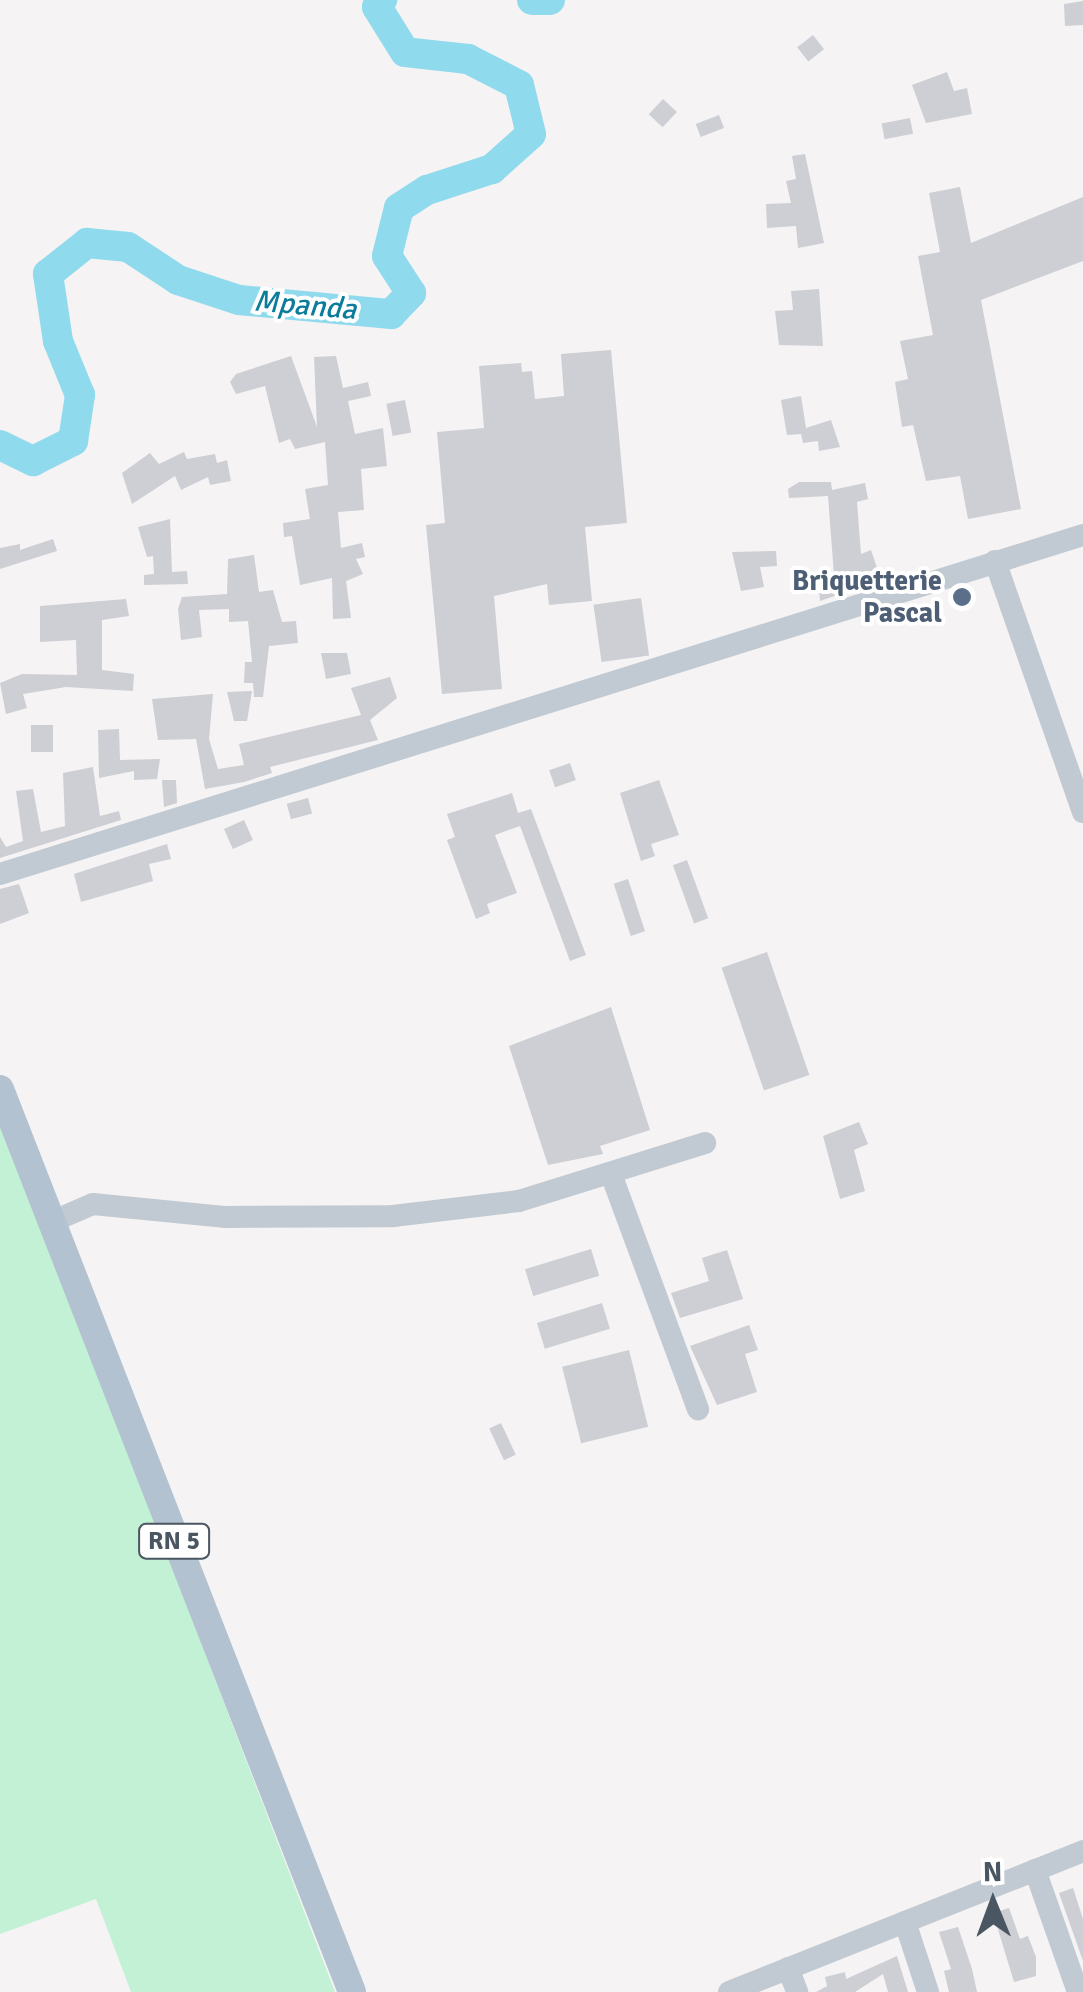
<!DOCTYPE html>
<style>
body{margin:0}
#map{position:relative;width:1083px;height:1992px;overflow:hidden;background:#f5f3f3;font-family:Signika,sans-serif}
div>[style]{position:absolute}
.green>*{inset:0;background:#c3f1d5}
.river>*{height:30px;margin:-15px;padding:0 15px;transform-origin:15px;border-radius:15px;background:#90daee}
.building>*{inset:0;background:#cdcfd5;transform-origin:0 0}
.minor>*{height:22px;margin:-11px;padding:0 11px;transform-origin:11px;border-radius:11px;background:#c1cad2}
.major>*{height:28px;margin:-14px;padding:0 14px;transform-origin:14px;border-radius:14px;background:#b3c2d1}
.dots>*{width:28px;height:28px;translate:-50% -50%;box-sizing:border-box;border:5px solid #fff;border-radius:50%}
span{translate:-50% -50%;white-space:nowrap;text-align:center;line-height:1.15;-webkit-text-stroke:8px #fff;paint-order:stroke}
.shield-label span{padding:2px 8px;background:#fff;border:2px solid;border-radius:8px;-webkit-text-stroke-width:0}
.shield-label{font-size:25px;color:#4a5661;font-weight:700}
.service-label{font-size:28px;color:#4e5e75;font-weight:700}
.right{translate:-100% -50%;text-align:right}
.water-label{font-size:30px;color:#0c7c9b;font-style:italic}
.north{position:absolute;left:943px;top:1852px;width:100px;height:100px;-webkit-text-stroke:8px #fff;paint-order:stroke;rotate:359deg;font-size:28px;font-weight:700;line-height:40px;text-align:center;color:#4a5661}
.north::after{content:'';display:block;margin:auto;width:35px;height:45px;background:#4a5661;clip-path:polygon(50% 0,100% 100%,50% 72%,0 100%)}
</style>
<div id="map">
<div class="green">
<div style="clip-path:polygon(0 1119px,335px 1992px,131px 1992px,96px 1899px,0 1934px)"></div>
</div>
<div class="river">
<div style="left:532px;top:0;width:18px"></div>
<div style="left:0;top:445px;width:37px;rotate:26deg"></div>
<div style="left:33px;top:461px;width:45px;rotate:-26.6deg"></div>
<div style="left:73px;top:441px;width:47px;rotate:-81.3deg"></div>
<div style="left:80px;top:395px;width:58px;rotate:-112.2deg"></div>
<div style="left:58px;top:341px;width:68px;rotate:-98.5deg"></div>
<div style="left:48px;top:274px;width:50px;rotate:-38.5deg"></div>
<div style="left:87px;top:243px;width:41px;rotate:5.6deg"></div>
<div style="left:128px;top:247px;width:60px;rotate:33.4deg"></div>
<div style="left:178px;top:280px;width:64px;rotate:18.2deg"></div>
<div style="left:239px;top:300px;width:153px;rotate:5.3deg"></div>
<div style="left:391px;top:314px;width:29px;rotate:-46deg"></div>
<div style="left:411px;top:293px;width:44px;rotate:-123deg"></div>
<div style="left:387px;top:256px;width:49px;rotate:-76deg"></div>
<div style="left:399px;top:208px;width:33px;rotate:-33deg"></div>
<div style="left:427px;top:190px;width:68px;rotate:-17.9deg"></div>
<div style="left:492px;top:169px;width:52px;rotate:-41.9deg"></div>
<div style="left:531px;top:134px;width:50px;rotate:-103.8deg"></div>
<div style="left:519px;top:85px;width:57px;rotate:-153deg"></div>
<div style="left:468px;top:59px;width:63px;rotate:-173.7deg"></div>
<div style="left:405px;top:52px;width:53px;rotate:-121.9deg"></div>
<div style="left:377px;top:7px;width:9px;rotate:-54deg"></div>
</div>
<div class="building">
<div style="clip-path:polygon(1083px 1px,1083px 25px,1065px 26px,1064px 4px)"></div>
<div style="left:813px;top:35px;width:18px;height:20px;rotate:52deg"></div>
<div style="clip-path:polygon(947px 72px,954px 91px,967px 88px,972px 114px,926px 123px,912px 85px)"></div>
<div style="left:663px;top:99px;width:19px;height:21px;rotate:43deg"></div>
<div style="left:719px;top:115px;width:14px;height:25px;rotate:69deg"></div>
<div style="left:910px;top:118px;width:16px;height:29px;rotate:79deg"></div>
<div style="clip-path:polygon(805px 154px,824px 243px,798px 248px,796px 226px,767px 228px,766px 204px,791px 203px,786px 181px,796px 179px,792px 156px)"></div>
<div style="clip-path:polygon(960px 187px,971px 243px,1083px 197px,1083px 261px,981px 300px,1021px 509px,968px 519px,960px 476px,926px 481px,913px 425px,902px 427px,895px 382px,908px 379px,900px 341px,933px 335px,918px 256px,940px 252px,929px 193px)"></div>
<div style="clip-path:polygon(819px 289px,823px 346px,779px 345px,775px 311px,793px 310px,791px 291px)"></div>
<div style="clip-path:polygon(611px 350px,627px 523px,585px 527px,592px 601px,549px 605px,547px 584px,494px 596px,502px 689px,442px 694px,426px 525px,445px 523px,437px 432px,484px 428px,479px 366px,521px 363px,522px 372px,532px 371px,535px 399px,564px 396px,561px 354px)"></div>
<div style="clip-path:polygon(291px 356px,317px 427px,314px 357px,336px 356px,343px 388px,368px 382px,371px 396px,348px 401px,355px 434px,383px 428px,387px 466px,361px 469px,364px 510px,338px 512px,341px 548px,362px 543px,365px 557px,356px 559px,363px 574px,346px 581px,351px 618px,333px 619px,332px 578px,300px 585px,292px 536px,284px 537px,283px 523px,310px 519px,305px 489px,328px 485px,325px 442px,295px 449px,290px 439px,279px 443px,265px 386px,236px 394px,230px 382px,236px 374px)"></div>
<div style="clip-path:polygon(801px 396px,806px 428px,831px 420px,840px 447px,819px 451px,818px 441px,803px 443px,801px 434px,787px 435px,781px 400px)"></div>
<div style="left:405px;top:400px;width:33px;height:19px;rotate:79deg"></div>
<div style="clip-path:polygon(184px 452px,187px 459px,215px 454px,217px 463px,227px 460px,231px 481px,210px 485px,208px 477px,181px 490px,175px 476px,132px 504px,122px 473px,150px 453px,159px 464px)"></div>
<div style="clip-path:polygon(799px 482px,831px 482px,832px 490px,865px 483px,868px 499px,857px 502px,861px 554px,871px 550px,881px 580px,820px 601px,818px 577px,834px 575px,828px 496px,789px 498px,788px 489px)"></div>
<div style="clip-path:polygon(170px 519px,172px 572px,187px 571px,188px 584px,144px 585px,144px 575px,154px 574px,153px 556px,147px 557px,138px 527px)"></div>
<div style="clip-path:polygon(53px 539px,57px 551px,0 569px,0 548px,20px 544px,20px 550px)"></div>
<div style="clip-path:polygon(776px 551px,777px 566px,760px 567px,764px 587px,741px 591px,732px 552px)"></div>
<div style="clip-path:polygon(254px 555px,259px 592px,273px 590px,282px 622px,296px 621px,298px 643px,269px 646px,263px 697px,254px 697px,253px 683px,244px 683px,245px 662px,252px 662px,248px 621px,229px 622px,229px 609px,199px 610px,202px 637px,181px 640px,178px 609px,182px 597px,227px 594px,228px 559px)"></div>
<div style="left:641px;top:598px;width:58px;height:48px;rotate:82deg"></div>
<div style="clip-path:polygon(126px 599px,129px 616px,102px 620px,102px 670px,134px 674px,133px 691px,66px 687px,23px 694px,27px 708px,6px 714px,0 683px,22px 674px,77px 675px,76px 640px,40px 642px,40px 606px)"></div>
<div style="clip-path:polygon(321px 653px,347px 653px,351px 674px,326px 679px)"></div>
<div style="clip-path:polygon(390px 677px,397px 698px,370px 720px,378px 740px,270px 767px,272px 773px,244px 782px,205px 789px,196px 739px,158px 740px,152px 699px,213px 694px,209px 739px,218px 769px,244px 765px,239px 744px,361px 715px,351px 688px)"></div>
<div style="clip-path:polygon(252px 691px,247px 721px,234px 721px,227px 692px)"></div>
<div style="left:31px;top:725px;width:22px;height:27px"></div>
<div style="clip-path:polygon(119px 729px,120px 760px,160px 759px,157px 779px,134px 780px,134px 771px,99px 778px,98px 730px)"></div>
<div style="left:570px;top:763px;width:18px;height:22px;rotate:71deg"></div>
<div style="clip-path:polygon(93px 767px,100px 816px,119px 811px,121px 820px,0 858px,0 837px,6px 847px,23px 841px,16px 791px,33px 789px,41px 832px,65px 826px,63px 773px)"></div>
<div style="clip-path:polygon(162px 780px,176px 780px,177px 803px,164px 807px)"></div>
<div style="clip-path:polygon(659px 780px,679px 835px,651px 844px,655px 856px,641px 861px,620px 793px)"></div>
<div style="clip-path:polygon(512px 793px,518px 813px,531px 809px,586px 955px,570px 961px,520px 826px,495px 835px,517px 893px,487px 904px,490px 913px,476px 919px,447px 840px,455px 837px,447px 814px)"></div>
<div style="left:308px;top:798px;width:16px;height:22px;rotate:75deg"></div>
<div style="left:244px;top:820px;width:22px;height:22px;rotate:66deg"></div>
<div style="clip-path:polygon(167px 844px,171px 859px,149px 864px,153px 881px,81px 902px,74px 874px)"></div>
<div style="left:687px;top:860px;width:62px;height:15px;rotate:70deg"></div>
<div style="left:628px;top:879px;width:55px;height:15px;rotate:72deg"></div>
<div style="clip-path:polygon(19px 884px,29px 913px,0 924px,0 889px)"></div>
<div style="left:767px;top:952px;width:130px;height:48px;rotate:71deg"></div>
<div style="clip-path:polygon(611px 1007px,650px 1130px,600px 1146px,603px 1154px,548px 1165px,509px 1046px)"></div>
<div style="clip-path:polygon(859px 1122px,868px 1144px,854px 1150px,865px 1191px,840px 1199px,823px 1136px)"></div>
<div style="left:591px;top:1249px;width:28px;height:69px;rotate:73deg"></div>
<div style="clip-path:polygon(727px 1250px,743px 1299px,680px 1318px,671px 1293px,709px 1281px,702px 1258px)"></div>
<div style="left:602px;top:1303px;width:27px;height:68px;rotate:73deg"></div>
<div style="clip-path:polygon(749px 1325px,758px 1350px,745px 1354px,757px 1392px,717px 1405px,690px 1346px)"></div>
<div style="left:629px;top:1350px;width:79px;height:69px;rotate:76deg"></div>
<div style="left:501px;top:1423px;width:35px;height:13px;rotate:65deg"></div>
<div style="clip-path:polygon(1073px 1888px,1083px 1919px,1083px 1961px,1059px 1893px)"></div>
<div style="clip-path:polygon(1009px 1908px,1020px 1939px,1028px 1936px,1036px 1957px,1036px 1976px,1014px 1982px,993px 1913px)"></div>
<div style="clip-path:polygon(958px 1927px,972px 1969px,977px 1992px,949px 1992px,944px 1971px,951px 1969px,939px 1932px)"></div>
<div style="clip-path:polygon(897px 1956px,908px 1992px,888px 1992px,883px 1974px,855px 1992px,816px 1992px,827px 1986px,825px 1977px,845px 1972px,846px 1979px)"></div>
</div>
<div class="minor">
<div style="left:995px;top:561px;width:266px;rotate:70.7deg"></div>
<div style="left:0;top:874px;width:1135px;rotate:-17.38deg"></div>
<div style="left:611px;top:1174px;width:251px;rotate:69.7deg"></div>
<div style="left:49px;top:1223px;width:48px;rotate:-23.4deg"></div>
<div style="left:93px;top:1204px;width:134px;rotate:5.6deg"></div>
<div style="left:226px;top:1217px;width:167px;rotate:-0.3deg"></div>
<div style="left:393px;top:1216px;width:127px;rotate:-6.8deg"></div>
<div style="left:519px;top:1201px;width:195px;rotate:-17.3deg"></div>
<div style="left:1035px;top:1870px;width:129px;rotate:70.6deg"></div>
<div style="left:905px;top:1922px;width:74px;rotate:71.8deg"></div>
<div style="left:788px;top:1968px;width:26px;rotate:69deg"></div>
<div style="left:729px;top:1992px;width:381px;rotate:-21.7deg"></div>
</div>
<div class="major">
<div style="left:0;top:1089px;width:969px;rotate:68.7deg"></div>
</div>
<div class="dots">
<div style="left:962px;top:597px;background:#5c6f8a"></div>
</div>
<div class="shield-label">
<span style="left:174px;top:1541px">RN 5</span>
</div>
<div class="service-label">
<span class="right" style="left:942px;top:597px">Briquetterie<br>Pascal</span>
</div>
<div class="water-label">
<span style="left:305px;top:306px;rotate:5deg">Mpanda</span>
</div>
<div class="north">N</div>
</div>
